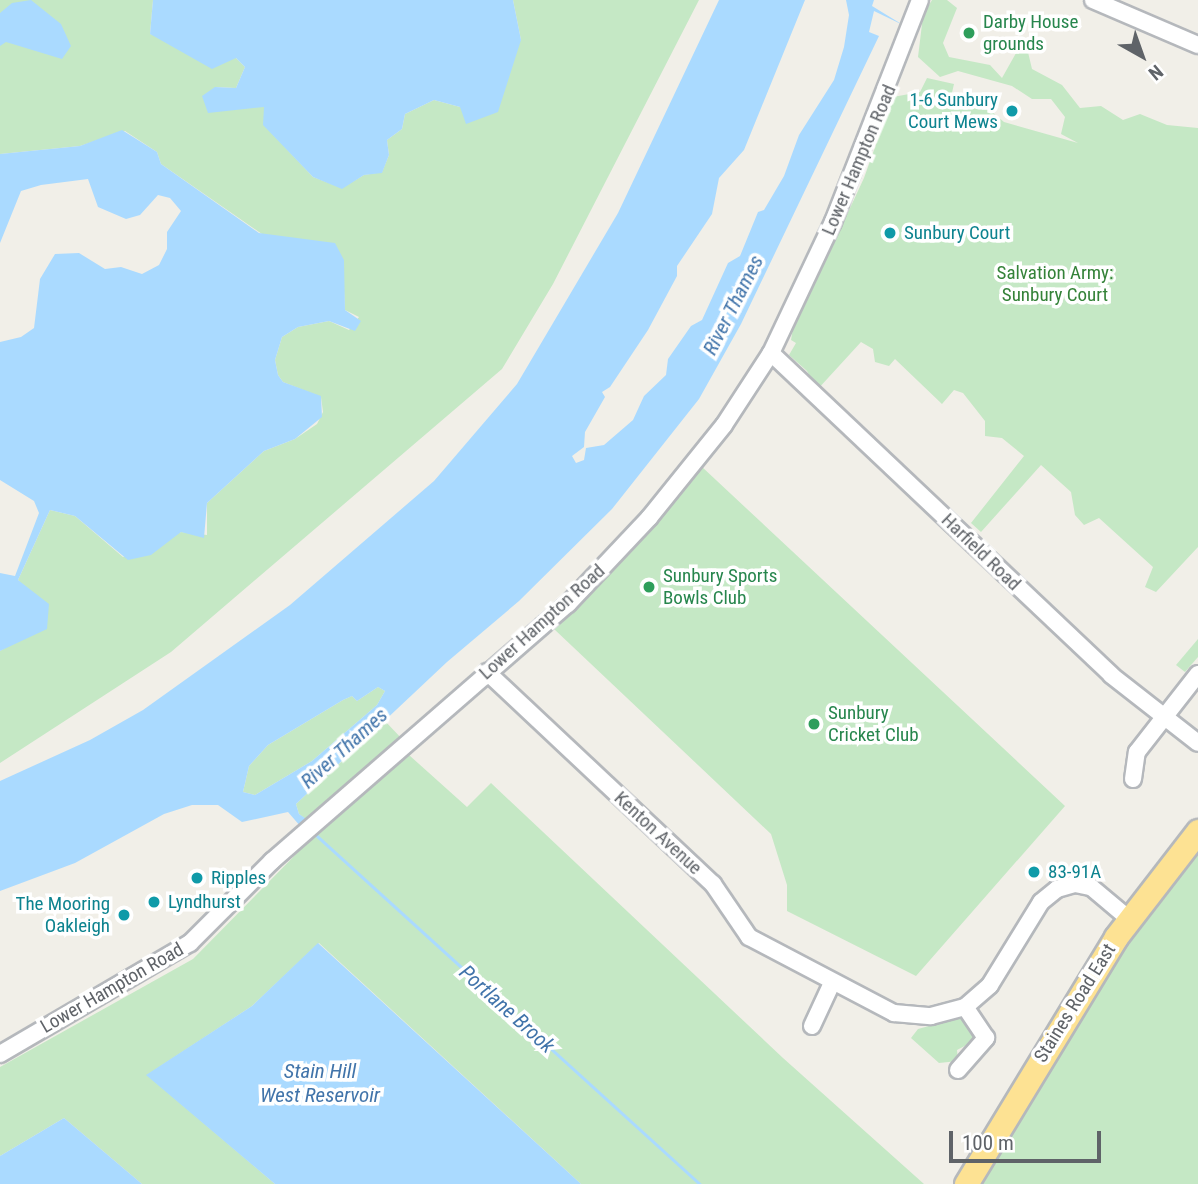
<!DOCTYPE html>
<style>
body{margin:0}
#map{position:relative;width:1198px;height:1184px;overflow:hidden;background:#f1efe8;font-family:"Roboto Condensed",sans-serif}
div>[style]{position:absolute}
.green>*{inset:0;background:#c5e8c5}
.water>*{inset:0;background:#aadaff}
.round{border-radius:50%}
.stream>*{height:2.5px;margin:-1.25px;padding:0 1.25px;transform-origin:1.25px;border-radius:1.25px;background:#aadaff}
.roads{filter:drop-shadow(2px 0 #b5b8bc) drop-shadow(-2px 0 #b5b8bc) drop-shadow(0 2px #b5b8bc) drop-shadow(0 -2px #b5b8bc)}
.minor>*{height:16px;margin:-8px;padding:0 8px;transform-origin:8px;border-radius:8px;background:#fff}
.highway>*{height:23px;margin:-11.5px;padding:0 11.5px;transform-origin:11.5px;border-radius:11.5px;background:#fde293}
.dots>*{width:19px;height:19px;translate:-50% -50%;box-sizing:border-box;border:4px solid #fff;border-radius:50%}
span{translate:-50% -50%;white-space:nowrap;text-align:center;line-height:1.15;-webkit-text-stroke:7px #fff;paint-order:stroke}
.leisure-label{font-size:19px;color:#27864d}
.left{translate:0 -50%;text-align:left}
.culture-label{font-size:19px;color:#0d838f}
.right{translate:-100% -50%;text-align:right}
.street-label{font-size:19px;color:#5f6368}
.park-label{font-size:19px;color:#348238}
.water-label{font-size:21px;color:#4174aa;font-style:italic}
.north{position:absolute;left:1107px;top:21px;width:70px;height:70px;-webkit-text-stroke:5px #fff;paint-order:stroke;rotate:140deg;font-size:19px;font-weight:700;line-height:28px;text-align:center;color:#5f6368}
.north::after{content:'';display:block;margin:auto;width:24px;height:32px;background:#5f6368;clip-path:polygon(50% 0,100% 100%,50% 72%,0 100%)}
.scale{position:absolute;left:949px;top:1131px;width:152px;height:32px;box-sizing:border-box;border:4px solid #5f6368;border-top:0;padding-left:9px;font-size:21px;line-height:24px;white-space:nowrap;color:#5f6368;-webkit-text-stroke:5px #fff;paint-order:stroke}
</style>
<div id="map">
<div class="green">
<div style="clip-path:polygon(0 0,153px 0,150px 34px,236px 58px,245px 67px,236px 88px,215px 87px,265px 107px,264px 125px,313px 177px,342px 188px,364px 175px,382px 172px,389px 155px,387px 140px,402px 129px,405px 114px,434px 100px,460px 107px,521px 40px,513px 0,699px 0,553px 284px,502px 369px,171px 652px,0 763px,0 651px,5px 648px,26px 590px,18px 580px,50px 510px,75px 516px,123px 557px,181px 532px,207px 535px,207px 503px,264px 451px,295px 439px,317px 424px,323px 412px,321px 397px,283px 382px,278px 375px,275px 360px,282px 337px,298px 327px,329px 321px,349px 330px,359px 317px,345px 310px,344px 291px,161px 164px,157px 152px,125px 131px,80px 146px,0 154px)"></div>
<div style="clip-path:polygon(932px 0,947px 0,957px 8px,943px 43px,949px 57px,990px 65px,1002px 78px,1020px 46px,1027px 48px,1032px 69px,1062px 85px,1080px 108px,1101px 106px,1123px 120px,1140px 114px,1167px 125px,1198px 128px,1198px 547px,1156px 592px,1145px 587px,1153px 567px,1099px 518px,1084px 525px,1075px 515px,1071px 492px,1041px 465px,981px 532px,971px 523px,1024px 456px,1002px 438px,985px 436px,985px 421px,963px 393px,954px 390px,942px 404px,895px 359px,889px 366px,875px 362px,873px 349px,861px 342px,817px 390px,807px 371px,789px 355px,796px 343px,791px 340px,793px 328px,805px 304px,803px 297px,810px 281px,817px 279px,864px 178px,893px 97px,920px 92px,927px 78px,954px 84px,951px 97px,991px 111px,1004px 122px,1078px 143px,1061px 134px,1065px 117px,1051px 99px,1032px 99px,1012px 86px,958px 71px,940px 77px,918px 57px,923px 16px)"></div>
<div style="clip-path:polygon(701px 466px,1065px 806px,916px 976px,787px 911px,787px 885px,771px 834px,554px 629px,660px 520px)"></div>
<div style="clip-path:polygon(1198px 639px,1198px 657px,1185px 672px,1176px 665px)"></div>
<div style="clip-path:polygon(378px 687px,385px 691px,377px 705px,312px 761px,255px 795px,243px 792px,249px 766px,268px 745px,343px 700px,352px 696px,357px 701px)"></div>
<div style="clip-path:polygon(385px 721px,403px 740px,308px 821px,299px 814px,296px 804px)"></div>
<div style="clip-path:polygon(409px 755px,467px 807px,491px 783px,783px 1058px,924px 1184px,581px 1184px,319px 943px,252px 1006px,147px 1075px,275px 1184px,142px 1184px,64px 1118px,0 1156px,0 1067px,193px 959px,305px 845px)"></div>
<div style="clip-path:polygon(1198px 850px,1198px 1184px,977px 1184px,1146px 914px)"></div>
<div style="clip-path:polygon(962px 1017px,976px 1040px,957px 1050px,958px 1061px,939px 1063px,911px 1038px,918px 1029px)"></div>
</div>
<div class="water">
<div style="clip-path:polygon(31px 0,61px 24px,71px 46px,62px 59px,6px 42px,0 46px,0 13px,12px 3px)"></div>
<div style="clip-path:polygon(153px 0,513px 0,521px 40px,498px 112px,466px 124px,460px 107px,434px 100px,405px 114px,402px 129px,387px 140px,389px 155px,382px 173px,364px 175px,342px 189px,313px 177px,263px 125px,264px 107px,208px 113px,202px 96px,215px 87px,236px 88px,245px 67px,236px 58px,212px 69px,150px 34px)"></div>
<div style="clip-path:polygon(evenodd,719px 0,805px 0,744px 150px,719px 178px,712px 214px,677px 266px,677px 276px,648px 330px,610px 387px,602px 392px,605px 397px,585px 432px,584px 447px,572px 456px,576px 463px,584px 460px,586px 448px,604px 445px,633px 420px,644px 396px,666px 375px,668px 359px,691px 326px,702px 320px,728px 263px,740px 256px,758px 212px,764px 210px,784px 176px,799px 135px,834px 80px,844px 47px,849px 15px,846px 0,874px 0,872px 6px,903px 25px,874px 11px,869px 32px,879px 36px,741px 324px,699px 399px,612px 509px,519px 601px,447px 662px,296px 804px,299px 814px,308px 820px,301px 827px,288px 812px,242px 822px,218px 805px,192px 805px,164px 814px,75px 863px,0 891px,0 781px,90px 740px,143px 710px,290px 605px,434px 481px,517px 384px,618px 213px,719px 0,378px 687px,385px 691px,377px 705px,312px 761px,255px 795px,243px 792px,249px 766px,268px 745px,343px 700px,352px 696px,357px 701px,378px 687px)"></div>
<div class="round" style="left:961px;top:25px;width:16px;height:16px"></div>
<div style="clip-path:polygon(122px 130px,157px 152px,161px 164px,259px 233px,335px 243px,344px 260px,345px 310px,361px 321px,355px 331px,329px 321px,298px 327px,282px 337px,275px 360px,278px 375px,283px 382px,321px 396px,322px 417px,295px 439px,264px 451px,207px 503px,204px 538px,181px 532px,151px 555px,128px 560px,75px 516px,50px 510px,18px 580px,49px 604px,47px 629px,0 651px,0 573px,15px 576px,39px 513px,34px 501px,0 480px,0 342px,21px 337px,34px 328px,40px 279px,55px 254px,79px 253px,105px 269px,121px 267px,142px 274px,159px 265px,167px 249px,167px 232px,181px 211px,170px 198px,158px 195px,140px 215px,126px 219px,98px 207px,88px 179px,41px 185px,21px 191px,0 243px,0 154px,80px 146px)"></div>
<div style="clip-path:polygon(318px 943px,581px 1184px,275px 1184px,146px 1075px,252px 1006px)"></div>
<div style="clip-path:polygon(64px 1118px,142px 1184px,0 1184px,0 1156px)"></div>
</div>
<div class="stream">
<div style="left:315px;top:834px;width:520px;rotate:42.27deg"></div>
</div>
<div class="roads">
<div class="minor">
<div style="left:1093px;top:0;width:114px;rotate:23.2deg"></div>
<div style="left:771px;top:353px;width:468px;rotate:43.4deg"></div>
<div style="left:1111px;top:675px;width:110px;rotate:38deg"></div>
<div style="left:487px;top:672px;width:310px;rotate:43.2deg"></div>
<div style="left:713px;top:884px;width:64px;rotate:55.8deg"></div>
<div style="left:749px;top:937px;width:164px;rotate:27.7deg"></div>
<div style="left:894px;top:1013px;width:37px;rotate:5deg"></div>
<div style="left:931px;top:1016px;width:35px;rotate:-15deg"></div>
<div style="left:965px;top:1007px;width:33px;rotate:-41deg"></div>
<div style="left:990px;top:985px;width:97px;rotate:-58.4deg"></div>
<div style="left:1041px;top:902px;width:21px;rotate:-39deg"></div>
<div style="left:1057px;top:889px;width:19px;rotate:-16deg"></div>
<div style="left:1075px;top:884px;width:16px;rotate:11deg"></div>
<div style="left:1091px;top:887px;width:50px;rotate:40.1deg"></div>
<div style="left:1133px;top:779px;width:27px;rotate:-82deg"></div>
<div style="left:1137px;top:752px;width:99px;rotate:-52deg"></div>
<div style="left:812px;top:1026px;width:47px;rotate:-65.1deg"></div>
<div style="left:0;top:1054px;width:220px;rotate:-30.3deg"></div>
<div style="left:190px;top:943px;width:116px;rotate:-45deg"></div>
<div style="left:272px;top:861px;width:392px;rotate:-41deg"></div>
<div style="left:568px;top:604px;width:118px;rotate:-46.7deg"></div>
<div style="left:649px;top:518px;width:119px;rotate:-51.1deg"></div>
<div style="left:724px;top:425px;width:86px;rotate:-56.9deg"></div>
<div style="left:771px;top:353px;width:145px;rotate:-64.7deg"></div>
<div style="left:833px;top:222px;width:238px;rotate:-68.6deg"></div>
<div style="left:958px;top:1070px;width:43px;rotate:-48.8deg"></div>
<div style="left:986px;top:1038px;width:37px;rotate:-124deg"></div>
</div>
<div class="highway">
<div style="left:966px;top:1184px;width:289px;rotate:-58.7deg"></div>
<div style="left:1116px;top:937px;width:134px;rotate:-52.3deg"></div>
</div>
</div>
<div class="dots">
<div style="left:969px;top:33px;background:#2e9e5b"></div>
<div style="left:1012px;top:111px;background:#0f9aa8"></div>
<div style="left:890px;top:233px;background:#0f9aa8"></div>
<div style="left:649px;top:587px;background:#2e9e5b"></div>
<div style="left:814px;top:724px;background:#2e9e5b"></div>
<div style="left:1034px;top:872px;background:#0f9aa8"></div>
<div style="left:197px;top:878px;background:#0f9aa8"></div>
<div style="left:154px;top:902px;background:#0f9aa8"></div>
<div style="left:124px;top:915px;background:#0f9aa8"></div>
</div>
<div class="leisure-label">
<span class="left" style="left:983px;top:33px">Darby House<br>grounds</span>
<span class="left" style="left:663px;top:587px">Sunbury Sports<br>Bowls Club</span>
<span class="left" style="left:828px;top:724px">Sunbury<br>Cricket Club</span>
</div>
<div class="culture-label">
<span class="right" style="left:998px;top:111px">1-6 Sunbury<br>Court Mews</span>
<span class="left" style="left:904px;top:233px">Sunbury Court</span>
<span class="left" style="left:1048px;top:872px">83-91A</span>
<span class="left" style="left:211px;top:878px">Ripples</span>
<span class="left" style="left:168px;top:902px">Lyndhurst</span>
<span class="right" style="left:110px;top:915px">The Mooring<br>Oakleigh</span>
</div>
<div class="street-label">
<span style="left:859px;top:160px;rotate:-67deg">Lower Hampton Road</span>
<span style="left:981px;top:552px;rotate:44deg">Harfield Road</span>
<span style="left:542px;top:622px;rotate:-42deg">Lower Hampton Road</span>
<span style="left:658px;top:833px;rotate:43deg">Kenton Avenue</span>
<span style="left:112px;top:988px;rotate:-30deg">Lower Hampton Road</span>
<span style="left:1075px;top:1003px;rotate:-58deg">Staines Road East</span>
</div>
<div class="park-label">
<span style="left:1055px;top:284px">Salvation Army:<br>Sunbury Court</span>
</div>
<div class="water-label">
<span style="left:733px;top:305px;rotate:-63deg">River Thames</span>
<span style="left:344px;top:748px;rotate:-42deg">River Thames</span>
<span style="left:507px;top:1009px;rotate:42deg">Portlane Brook</span>
<span style="left:320px;top:1083px">Stain Hill<br>West Reservoir</span>
</div>
<div class="north">N</div>
<div class="scale">100 m</div>
</div>
